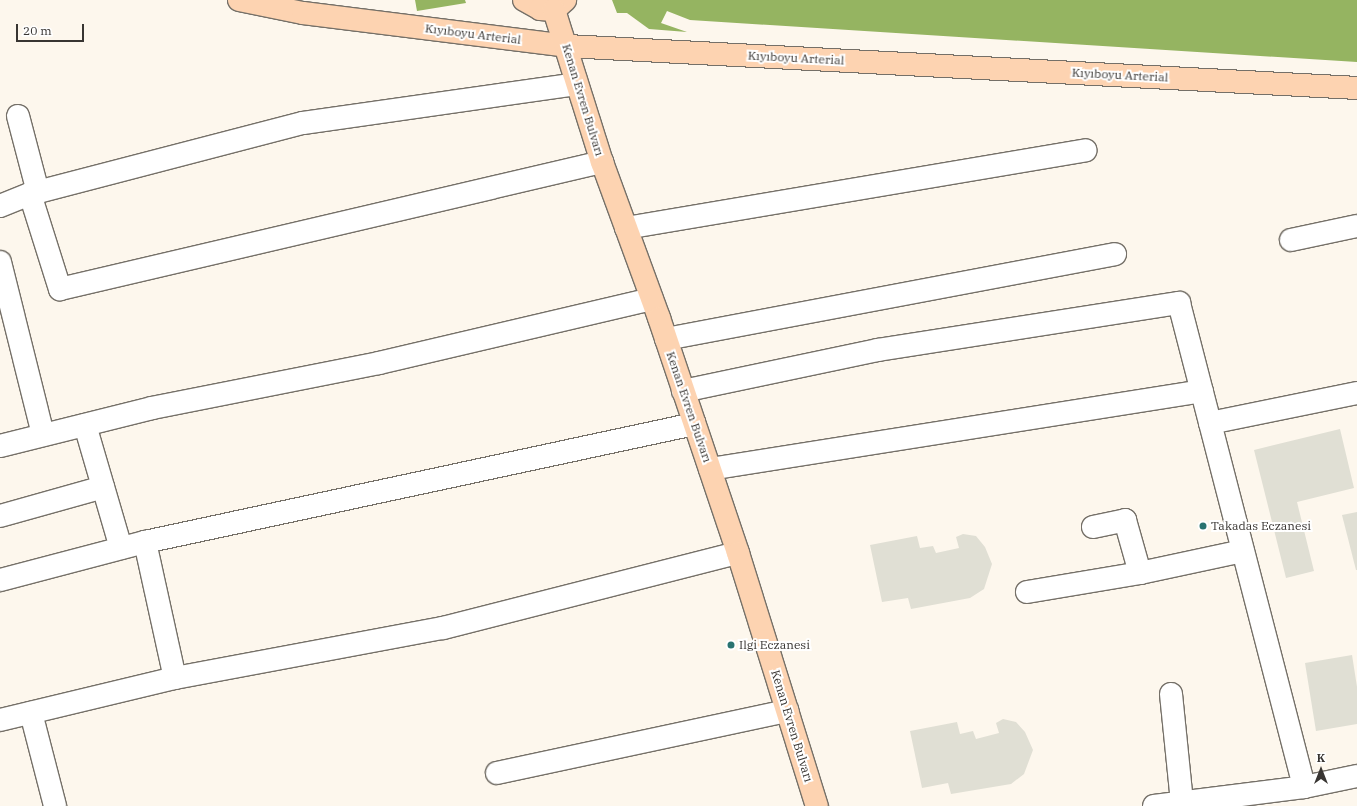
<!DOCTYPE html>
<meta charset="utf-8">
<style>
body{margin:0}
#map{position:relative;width:1357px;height:806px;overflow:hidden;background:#fdf7ed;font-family:"IBM Plex Serif",serif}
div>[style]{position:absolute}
.water>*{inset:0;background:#95b461}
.building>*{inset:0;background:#e0dfd4}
.roads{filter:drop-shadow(1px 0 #757068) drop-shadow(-1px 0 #757068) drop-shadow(0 1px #757068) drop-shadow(0 -1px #757068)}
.minor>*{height:22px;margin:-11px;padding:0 11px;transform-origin:11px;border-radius:11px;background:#fff}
.major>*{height:22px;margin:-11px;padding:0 11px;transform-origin:11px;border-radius:11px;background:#fdd3b1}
.dots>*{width:11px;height:11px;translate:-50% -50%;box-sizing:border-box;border:2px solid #fff;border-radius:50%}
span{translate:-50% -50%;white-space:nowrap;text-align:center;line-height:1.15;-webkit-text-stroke:4px #fff;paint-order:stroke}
.street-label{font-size:12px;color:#383532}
.poi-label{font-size:12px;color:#383532}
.left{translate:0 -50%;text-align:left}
.north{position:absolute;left:1301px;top:750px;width:40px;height:40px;-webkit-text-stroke:3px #fff;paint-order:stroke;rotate:0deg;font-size:11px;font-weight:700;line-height:16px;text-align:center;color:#383532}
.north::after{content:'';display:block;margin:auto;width:14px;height:18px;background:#383532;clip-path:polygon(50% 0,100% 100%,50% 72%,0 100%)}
.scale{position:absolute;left:16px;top:24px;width:68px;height:18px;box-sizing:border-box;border:2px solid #383532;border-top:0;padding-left:5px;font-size:12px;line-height:14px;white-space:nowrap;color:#383532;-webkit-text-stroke:3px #fff;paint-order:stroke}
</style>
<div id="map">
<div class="water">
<div style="clip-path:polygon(415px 0,465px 0,466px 3px,417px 11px)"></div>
<div style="clip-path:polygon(612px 0,1357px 0,1357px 62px,690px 20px,667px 11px,661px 23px,687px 32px,649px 29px,627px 13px,617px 13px)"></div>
</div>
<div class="building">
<div style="clip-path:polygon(1340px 429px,1354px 488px,1297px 502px,1314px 571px,1286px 578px,1254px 450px)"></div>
<div style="clip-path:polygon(1357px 512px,1357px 570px,1356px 570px,1342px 515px)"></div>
<div style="clip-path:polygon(963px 534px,976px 536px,985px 547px,992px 564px,984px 589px,970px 598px,911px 609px,908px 598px,882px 602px,870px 545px,917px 536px,920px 548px,933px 546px,936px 553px,959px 548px,956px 537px)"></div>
<div style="clip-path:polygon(1352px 655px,1357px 687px,1357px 724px,1316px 731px,1305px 663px)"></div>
<div style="clip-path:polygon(1003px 719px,1016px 722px,1025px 732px,1033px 750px,1024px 774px,1011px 784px,951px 794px,948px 783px,922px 788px,910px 731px,957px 722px,960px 734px,973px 731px,976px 739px,999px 733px,996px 723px)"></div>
</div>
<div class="roads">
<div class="minor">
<div style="left:18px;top:116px;width:79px;rotate:75.3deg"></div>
<div style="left:30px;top:194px;width:100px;rotate:72.5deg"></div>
<div style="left:60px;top:289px;width:557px;rotate:-13.19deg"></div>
<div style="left:0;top:206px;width:32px;rotate:-22deg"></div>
<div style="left:30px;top:194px;width:282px;rotate:-14.6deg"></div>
<div style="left:303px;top:123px;width:276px;rotate:-8.1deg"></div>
<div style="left:626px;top:228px;width:466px;rotate:-9.6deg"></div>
<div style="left:1291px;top:240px;width:67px;rotate:-12deg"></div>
<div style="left:0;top:262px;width:178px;rotate:76deg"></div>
<div style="left:666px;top:339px;width:457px;rotate:-10.7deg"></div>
<div style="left:683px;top:391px;width:199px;rotate:-11.9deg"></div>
<div style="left:878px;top:350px;width:305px;rotate:-8.9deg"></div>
<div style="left:1179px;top:303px;width:500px;rotate:75.5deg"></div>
<div style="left:1210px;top:423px;width:150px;rotate:-11.5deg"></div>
<div style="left:85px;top:425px;width:128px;rotate:73.7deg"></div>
<div style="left:0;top:446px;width:157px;rotate:-14deg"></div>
<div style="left:152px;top:408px;width:231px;rotate:-11.2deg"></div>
<div style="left:379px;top:363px;width:280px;rotate:-13.2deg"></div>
<div style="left:710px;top:469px;width:498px;rotate:-9deg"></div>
<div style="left:0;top:516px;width:107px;rotate:-15.7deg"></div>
<div style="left:1093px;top:527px;width:33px;rotate:-12deg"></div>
<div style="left:1125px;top:520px;width:55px;rotate:74.2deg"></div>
<div style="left:145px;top:542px;width:139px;rotate:77.6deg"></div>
<div style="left:0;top:580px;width:150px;rotate:-14.7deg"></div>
<div style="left:145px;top:542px;width:562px;rotate:-12.13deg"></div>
<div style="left:1027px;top:592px;width:115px;rotate:-9.5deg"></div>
<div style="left:1140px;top:573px;width:105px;rotate:-12.1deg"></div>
<div style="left:1171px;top:694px;width:109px;rotate:84.2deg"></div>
<div style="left:31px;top:713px;width:96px;rotate:75.5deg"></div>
<div style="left:0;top:720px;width:180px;rotate:-13.5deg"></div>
<div style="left:175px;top:678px;width:273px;rotate:-10.6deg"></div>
<div style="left:443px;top:628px;width:304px;rotate:-14.3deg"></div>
<div style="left:497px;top:773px;width:297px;rotate:-12.1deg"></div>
<div style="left:1154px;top:806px;width:151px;rotate:-7.2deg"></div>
<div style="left:1304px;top:787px;width:54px;rotate:-11.7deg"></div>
</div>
<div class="major">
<div style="left:239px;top:0;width:65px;rotate:11.5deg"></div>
<div style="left:303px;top:13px;width:266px;rotate:7.1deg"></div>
<div style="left:567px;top:46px;width:791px;rotate:3.04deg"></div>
<div style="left:524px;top:0;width:18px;rotate:29deg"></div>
<div style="left:540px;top:9px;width:14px;rotate:4deg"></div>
<div style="left:554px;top:10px;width:15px;rotate:-42deg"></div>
<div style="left:554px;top:10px;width:159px;rotate:72.5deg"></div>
<div style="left:602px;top:162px;width:166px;rotate:69.9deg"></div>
<div style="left:659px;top:318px;width:248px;rotate:71.4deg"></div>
<div style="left:738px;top:553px;width:265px;rotate:72.7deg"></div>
</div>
</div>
<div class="dots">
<div style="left:1203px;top:526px;background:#297371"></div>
<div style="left:731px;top:645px;background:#297371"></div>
</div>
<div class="street-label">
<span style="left:473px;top:34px;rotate:7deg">Kıyıboyu Arterial</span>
<span style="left:796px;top:58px;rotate:3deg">Kıyıboyu Arterial</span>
<span style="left:1120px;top:75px;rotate:3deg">Kıyıboyu Arterial</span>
<span style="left:583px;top:100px;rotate:73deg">Kenan Evren Bulvarı</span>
<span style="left:689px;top:407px;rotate:71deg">Kenan Evren Bulvarı</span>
<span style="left:792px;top:726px;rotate:73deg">Kenan Evren Bulvarı</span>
</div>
<div class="poi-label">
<span class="left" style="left:1211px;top:526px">Takadas Eczanesi</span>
<span class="left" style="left:739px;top:645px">Ilgi Eczanesi</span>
</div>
<div class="north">K</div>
<div class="scale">20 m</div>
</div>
